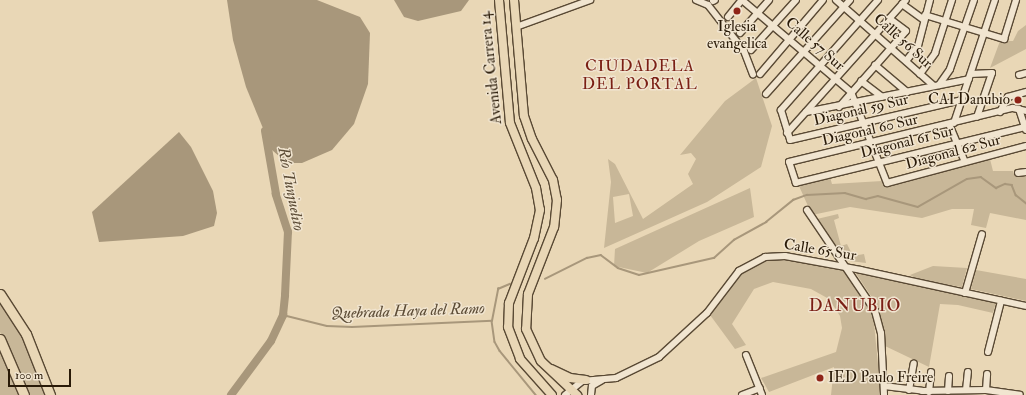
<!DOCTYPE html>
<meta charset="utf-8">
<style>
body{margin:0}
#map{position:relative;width:1026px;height:395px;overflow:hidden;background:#e9d7b6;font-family:"IM FELL Double Pica",serif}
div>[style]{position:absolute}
.green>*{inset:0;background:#c8b798}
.water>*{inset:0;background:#a8977b}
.stream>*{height:1.5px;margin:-0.75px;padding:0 0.75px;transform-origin:0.75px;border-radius:0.75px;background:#a8977b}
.river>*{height:8px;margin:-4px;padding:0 4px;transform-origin:4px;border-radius:4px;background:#a8977b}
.roads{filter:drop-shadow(1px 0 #594934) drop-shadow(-1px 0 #594934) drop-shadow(0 1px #594934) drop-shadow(0 -1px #594934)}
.minor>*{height:6px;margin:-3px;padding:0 3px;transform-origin:3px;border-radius:3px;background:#f1e5d0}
.major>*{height:8px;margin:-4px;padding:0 4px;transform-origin:4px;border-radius:4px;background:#e9d7b6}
.highway>*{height:9px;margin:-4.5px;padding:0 4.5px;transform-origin:4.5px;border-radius:4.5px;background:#e9d7b6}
.dots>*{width:11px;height:11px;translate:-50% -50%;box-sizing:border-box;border:2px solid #f1e5d0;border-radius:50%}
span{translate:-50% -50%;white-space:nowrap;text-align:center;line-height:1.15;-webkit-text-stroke:3px #f1e5d0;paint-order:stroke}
.poi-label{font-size:15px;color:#291a08}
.right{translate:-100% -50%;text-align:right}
.left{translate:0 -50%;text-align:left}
.street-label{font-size:15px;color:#291a08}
.neighbourhood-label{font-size:16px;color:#7a1f14;letter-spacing:1px}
.water-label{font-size:16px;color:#5c4c36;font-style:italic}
.quarter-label{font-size:17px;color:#7a1f14;letter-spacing:1px}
.scale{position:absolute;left:8px;top:369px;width:63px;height:18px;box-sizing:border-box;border:2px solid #291a08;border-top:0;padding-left:5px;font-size:12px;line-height:14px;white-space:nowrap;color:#291a08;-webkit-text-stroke:3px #f1e5d0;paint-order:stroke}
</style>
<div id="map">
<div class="green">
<div style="clip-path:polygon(1026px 25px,1026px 49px,990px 68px,1000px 41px,1013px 41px,1018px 31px)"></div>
<div style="clip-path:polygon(evenodd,756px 78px,772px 126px,761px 167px,707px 202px,604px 248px,611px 182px,608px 159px,615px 164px,643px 219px,693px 184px,688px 174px,696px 159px,691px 153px,680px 155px,725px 101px,756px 78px,629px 194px,633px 216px,615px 223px,613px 197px,629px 194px)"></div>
<div style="clip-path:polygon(990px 159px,993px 171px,1013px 171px,1015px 177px,1026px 177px,1026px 220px,990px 213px,986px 228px,971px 225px,974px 209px,952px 209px,922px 218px,850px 207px,812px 215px,799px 186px,830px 177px,832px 184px,882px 181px,900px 184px)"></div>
<div style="clip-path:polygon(750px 188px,754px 217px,699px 241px,647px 273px,614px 266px,615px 249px)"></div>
<div style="clip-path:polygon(838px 214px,839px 218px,834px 220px,841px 246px,847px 244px,853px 256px,864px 254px,866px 263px,850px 261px,841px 255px,817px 219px)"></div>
<div style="clip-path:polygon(785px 259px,845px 271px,873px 313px,881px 395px,831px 395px,834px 367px,769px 392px,761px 378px,836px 352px,842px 328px,840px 316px,829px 299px,811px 289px,773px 282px,754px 289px,732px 324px,746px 345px,735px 349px,713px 319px,710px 315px,740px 275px,766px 260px)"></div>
<div style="clip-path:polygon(933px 266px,967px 268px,962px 287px,919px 280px,910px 275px)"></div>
<div style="clip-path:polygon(976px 270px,1026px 279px,1026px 301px,971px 289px)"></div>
<div style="clip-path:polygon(855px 272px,996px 302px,993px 313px,958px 305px,940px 304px,929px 367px,885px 346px,875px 302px)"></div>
<div style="clip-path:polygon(0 298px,20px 329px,47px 395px,26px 395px,0 332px)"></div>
<div style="clip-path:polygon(0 349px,12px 377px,19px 395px,0 395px)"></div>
</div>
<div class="water">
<div style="clip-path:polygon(227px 0,317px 0,360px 17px,370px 33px,368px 84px,354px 124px,332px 150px,302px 163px,287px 163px,272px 150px,246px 87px,233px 40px)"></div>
<div style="clip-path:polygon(394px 0,469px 0,461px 11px,418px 21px,404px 17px)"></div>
<div style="clip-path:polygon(179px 132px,191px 147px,213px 191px,217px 213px,214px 226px,183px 236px,99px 242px,92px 212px)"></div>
</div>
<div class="stream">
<div style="left:545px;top:279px;width:47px;rotate:-26.6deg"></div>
<div style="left:587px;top:258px;width:14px;rotate:-12deg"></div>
<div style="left:601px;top:255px;width:21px;rotate:37deg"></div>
<div style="left:618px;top:268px;width:22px;rotate:18deg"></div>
<div style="left:639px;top:275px;width:77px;rotate:-12.8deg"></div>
<div style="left:714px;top:258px;width:27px;rotate:-42deg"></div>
<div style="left:734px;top:240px;width:37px;rotate:-29deg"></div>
<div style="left:766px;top:222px;width:35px;rotate:-39deg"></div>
<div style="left:793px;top:200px;width:15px;rotate:-20deg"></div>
<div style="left:807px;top:195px;width:38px;rotate:-3deg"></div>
<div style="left:845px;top:193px;width:22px;rotate:16deg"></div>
<div style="left:866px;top:199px;width:12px;rotate:-14deg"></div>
<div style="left:878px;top:196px;width:41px;rotate:15.4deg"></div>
<div style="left:918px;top:207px;width:56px;rotate:-29.7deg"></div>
<div style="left:967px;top:179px;width:14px;rotate:-8deg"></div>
<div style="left:981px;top:177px;width:19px;rotate:36deg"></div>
<div style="left:996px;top:188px;width:10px;rotate:-24deg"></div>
<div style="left:1005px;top:184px;width:7px;rotate:8deg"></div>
<div style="left:1012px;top:185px;width:11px;rotate:68deg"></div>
<div style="left:1016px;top:195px;width:13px;rotate:39deg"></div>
<div style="left:283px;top:315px;width:45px;rotate:14deg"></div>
<div style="left:327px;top:326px;width:25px;rotate:2deg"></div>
<div style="left:352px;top:327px;width:140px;rotate:-2.5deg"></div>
<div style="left:492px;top:321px;width:33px;rotate:-79deg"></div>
<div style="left:498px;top:289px;width:13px;rotate:-23deg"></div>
<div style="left:492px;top:321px;width:21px;rotate:82deg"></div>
<div style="left:495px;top:342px;width:10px;rotate:61deg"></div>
<div style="left:500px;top:351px;width:57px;rotate:50.7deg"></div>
</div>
<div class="river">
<div style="left:231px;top:395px;width:67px;rotate:-53.5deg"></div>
<div style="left:271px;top:341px;width:29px;rotate:-65deg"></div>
<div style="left:283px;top:315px;width:20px;rotate:-84deg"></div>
<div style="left:285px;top:295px;width:63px;rotate:-87.3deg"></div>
<div style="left:288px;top:232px;width:40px;rotate:-108deg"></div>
<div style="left:276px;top:194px;width:64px;rotate:-99.9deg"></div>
</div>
<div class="roads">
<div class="minor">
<div style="left:696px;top:0;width:13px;rotate:23deg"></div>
<div style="left:708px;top:5px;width:58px;rotate:52deg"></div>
<div style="left:744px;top:51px;width:25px;rotate:69deg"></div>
<div style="left:742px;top:0;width:143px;rotate:40.2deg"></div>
<div style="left:851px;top:92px;width:98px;rotate:68.4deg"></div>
<div style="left:887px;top:183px;width:144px;rotate:-14.9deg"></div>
<div style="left:836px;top:0;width:130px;rotate:41.3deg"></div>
<div style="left:878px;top:0;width:147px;rotate:131.4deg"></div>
<div style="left:781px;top:110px;width:31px;rotate:73deg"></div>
<div style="left:790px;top:140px;width:177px;rotate:-13.1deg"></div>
<div style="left:713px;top:1px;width:2px;rotate:-27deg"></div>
<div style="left:902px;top:4px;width:26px;rotate:36deg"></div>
<div style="left:925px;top:15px;width:83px;rotate:16.9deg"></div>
<div style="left:1004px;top:39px;width:41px;rotate:-72.9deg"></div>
<div style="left:728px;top:17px;width:22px;rotate:-51deg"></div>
<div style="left:516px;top:27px;width:79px;rotate:-20deg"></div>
<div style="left:740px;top:33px;width:44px;rotate:-48.7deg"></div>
<div style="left:751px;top:50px;width:67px;rotate:-48deg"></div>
<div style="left:906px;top:61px;width:19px;rotate:-51deg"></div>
<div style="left:918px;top:46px;width:48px;rotate:-75.4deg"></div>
<div style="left:875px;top:65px;width:42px;rotate:40.2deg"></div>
<div style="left:760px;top:74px;width:97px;rotate:-49.6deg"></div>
<div style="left:920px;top:74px;width:26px;rotate:-54deg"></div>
<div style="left:935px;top:53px;width:56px;rotate:-72.2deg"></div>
<div style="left:971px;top:74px;width:21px;rotate:-3deg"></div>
<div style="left:992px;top:73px;width:46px;rotate:108.8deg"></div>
<div style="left:1019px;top:75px;width:7px;rotate:-16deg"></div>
<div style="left:861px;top:81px;width:26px;rotate:37deg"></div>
<div style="left:939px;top:85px;width:19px;rotate:-55deg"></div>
<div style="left:950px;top:69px;width:73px;rotate:-70.8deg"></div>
<div style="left:766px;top:94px;width:126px;rotate:-48.2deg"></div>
<div style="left:839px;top:107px;width:101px;rotate:-48.6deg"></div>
<div style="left:906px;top:31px;width:21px;rotate:-143deg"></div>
<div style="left:1019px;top:109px;width:22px;rotate:72deg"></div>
<div style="left:806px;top:112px;width:166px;rotate:-11.4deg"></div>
<div style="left:1000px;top:112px;width:17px;rotate:-62deg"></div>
<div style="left:1008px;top:97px;width:19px;rotate:-16deg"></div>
<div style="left:954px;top:123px;width:130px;rotate:-71.6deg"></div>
<div style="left:949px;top:124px;width:41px;rotate:67.2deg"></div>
<div style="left:1025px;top:127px;width:236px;rotate:166.3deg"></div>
<div style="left:796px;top:183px;width:22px;rotate:-108deg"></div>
<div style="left:789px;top:162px;width:230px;rotate:-13.6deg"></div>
<div style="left:1013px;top:108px;width:13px;rotate:13deg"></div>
<div style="left:787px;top:133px;width:178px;rotate:-48.2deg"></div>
<div style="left:1018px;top:173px;width:8px;rotate:-7deg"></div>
<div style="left:807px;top:210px;width:122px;rotate:56deg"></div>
<div style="left:875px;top:311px;width:23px;rotate:75deg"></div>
<div style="left:881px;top:333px;width:62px;rotate:87.2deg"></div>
<div style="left:965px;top:293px;width:61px;rotate:-73.9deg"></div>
<div style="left:988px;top:352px;width:53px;rotate:-75.7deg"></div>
<div style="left:746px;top:355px;width:43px;rotate:68.2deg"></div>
<div style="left:884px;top:386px;width:38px;rotate:7deg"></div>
<div style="left:922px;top:391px;width:64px;rotate:-0.9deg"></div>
<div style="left:986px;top:390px;width:34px;rotate:8deg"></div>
<div style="left:909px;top:390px;width:27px;rotate:-80deg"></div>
<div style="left:966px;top:390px;width:18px;rotate:-84deg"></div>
<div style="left:986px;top:390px;width:16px;rotate:-86deg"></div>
<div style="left:948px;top:391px;width:15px;rotate:-86deg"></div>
<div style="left:929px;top:392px;width:20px;rotate:-84deg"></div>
<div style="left:565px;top:395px;width:22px;rotate:-39deg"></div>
<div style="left:582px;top:381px;width:34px;rotate:-5deg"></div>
<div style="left:616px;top:378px;width:48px;rotate:-26deg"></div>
<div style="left:659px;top:357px;width:65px;rotate:-42.5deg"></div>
<div style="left:707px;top:313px;width:53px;rotate:-52.7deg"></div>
<div style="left:739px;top:271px;width:30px;rotate:-28deg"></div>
<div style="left:765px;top:257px;width:20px;rotate:-3deg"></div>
<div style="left:785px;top:256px;width:77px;rotate:10.4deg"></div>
<div style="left:861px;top:270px;width:169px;rotate:12.3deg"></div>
<div style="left:591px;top:395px;width:9px;rotate:-84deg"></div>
<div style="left:592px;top:386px;width:12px;rotate:-31deg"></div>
<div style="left:742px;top:395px;width:19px;rotate:-21deg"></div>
</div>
<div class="major">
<div style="left:499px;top:0;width:123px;rotate:84.9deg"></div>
<div style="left:510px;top:123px;width:70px;rotate:68.2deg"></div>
<div style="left:536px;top:188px;width:22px;rotate:80deg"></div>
<div style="left:540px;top:210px;width:29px;rotate:102deg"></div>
<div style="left:534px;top:238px;width:70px;rotate:111deg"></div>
<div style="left:509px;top:303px;width:24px;rotate:92deg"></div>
<div style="left:508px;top:327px;width:34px;rotate:69deg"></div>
<div style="left:520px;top:359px;width:48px;rotate:48.4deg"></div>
<div style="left:514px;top:0;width:116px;rotate:85.1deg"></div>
<div style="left:524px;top:116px;width:24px;rotate:71deg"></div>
<div style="left:532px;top:139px;width:46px;rotate:62.9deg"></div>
<div style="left:553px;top:180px;width:20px;rotate:79deg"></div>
<div style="left:557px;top:200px;width:27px;rotate:96deg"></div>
<div style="left:554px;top:227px;width:72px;rotate:111.2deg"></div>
<div style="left:528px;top:294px;width:35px;rotate:93deg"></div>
<div style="left:526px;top:329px;width:35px;rotate:65deg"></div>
<div style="left:541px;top:361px;width:50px;rotate:43.4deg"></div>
<div style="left:551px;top:369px;width:21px;rotate:25deg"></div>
<div style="left:570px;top:378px;width:16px;rotate:7deg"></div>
</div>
<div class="highway">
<div style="left:0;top:294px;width:48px;rotate:57deg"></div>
<div style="left:26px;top:334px;width:66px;rotate:68.5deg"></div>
<div style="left:0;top:339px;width:61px;rotate:66.8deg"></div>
</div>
</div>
<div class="dots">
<div style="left:737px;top:11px;background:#8f2418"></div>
<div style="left:1018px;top:100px;background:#8f2418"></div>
<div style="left:820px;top:378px;background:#8f2418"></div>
</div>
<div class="poi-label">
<span style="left:737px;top:35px">Iglesia<br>evangelica</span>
<span class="right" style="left:1010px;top:100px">CAI Danubio</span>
<span class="left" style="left:828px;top:378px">IED Paulo Freire</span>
</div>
<div class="street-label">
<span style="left:903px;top:41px;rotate:42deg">Calle 56 Sur</span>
<span style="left:815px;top:44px;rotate:41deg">Calle 57 Sur</span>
<span style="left:491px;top:68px;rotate:-96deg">Avenida Carrera 14</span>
<span style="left:861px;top:110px;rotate:-13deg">Diagonal 59 Sur</span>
<span style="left:870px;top:130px;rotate:-13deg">Diagonal 60 Sur</span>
<span style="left:907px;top:142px;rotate:-14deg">Diagonal 61 Sur</span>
<span style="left:953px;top:152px;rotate:-15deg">Diagonal 62 Sur</span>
<span style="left:820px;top:250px;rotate:9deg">Calle 65 Sur</span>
</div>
<div class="neighbourhood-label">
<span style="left:640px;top:75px">CIUDADELA<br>DEL PORTAL</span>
</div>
<div class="water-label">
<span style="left:291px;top:189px;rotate:79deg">Río Tunjuelito</span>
<span style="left:408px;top:311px;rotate:-2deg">Quebrada Haya del Ramo</span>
</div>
<div class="quarter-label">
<span style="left:855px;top:306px">DANUBIO</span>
</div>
<div class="scale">100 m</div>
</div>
